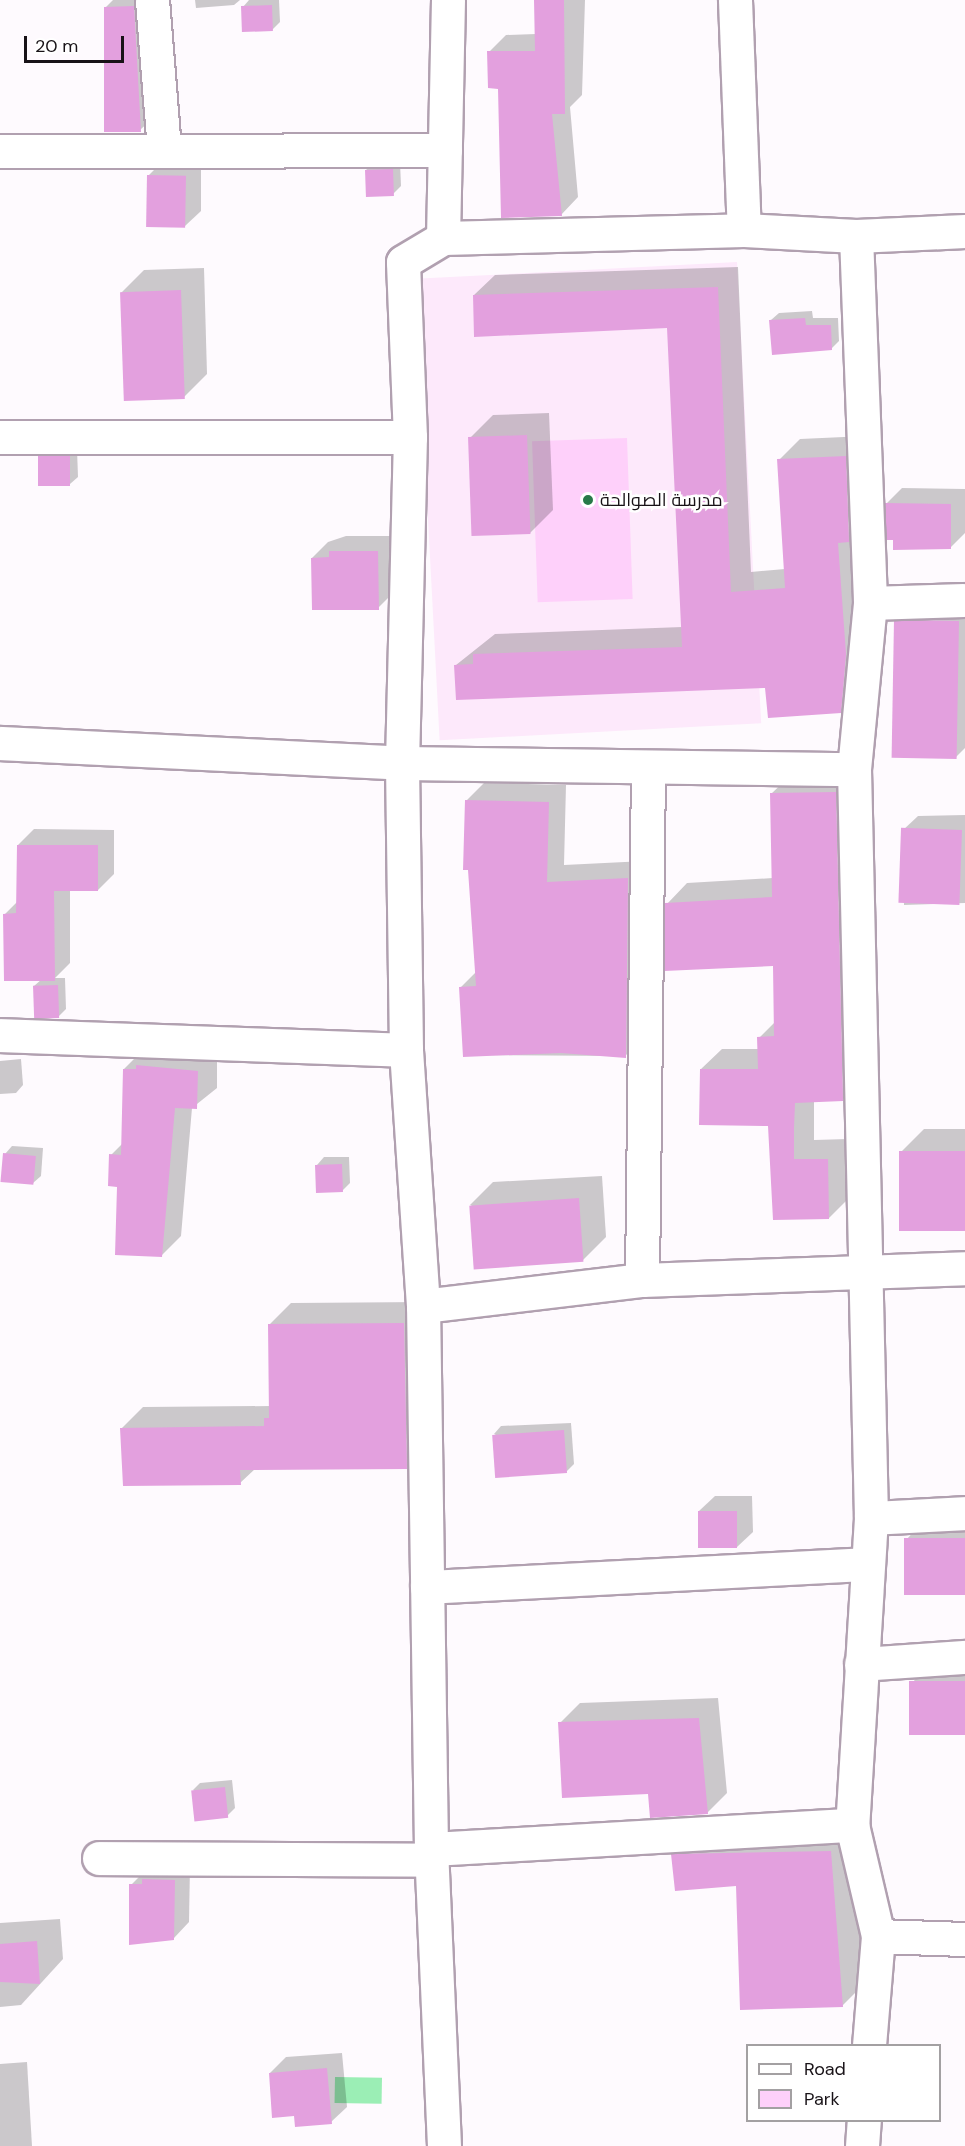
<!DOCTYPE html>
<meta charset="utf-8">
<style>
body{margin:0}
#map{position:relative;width:965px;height:2146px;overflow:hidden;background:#fefafe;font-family:"DM Sans",Cairo,sans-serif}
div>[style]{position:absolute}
.built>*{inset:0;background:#fde9fb;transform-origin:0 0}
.green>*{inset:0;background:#fed0fa;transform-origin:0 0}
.water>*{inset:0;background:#9beeb5;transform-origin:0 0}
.shadow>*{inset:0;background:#0003}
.building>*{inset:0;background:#e3a0de;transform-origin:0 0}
.roads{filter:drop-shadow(2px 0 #b1a0b0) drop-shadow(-2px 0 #b1a0b0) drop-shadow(0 2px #b1a0b0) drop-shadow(0 -2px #b1a0b0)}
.minor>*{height:33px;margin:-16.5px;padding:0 16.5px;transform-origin:16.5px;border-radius:16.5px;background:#fff}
.dots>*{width:16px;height:16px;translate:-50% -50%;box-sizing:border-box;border:3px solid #fff;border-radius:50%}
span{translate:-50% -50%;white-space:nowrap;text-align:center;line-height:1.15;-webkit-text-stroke:5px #fff;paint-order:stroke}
.poi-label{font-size:18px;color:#181217}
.left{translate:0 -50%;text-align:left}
.legend{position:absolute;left:746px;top:2044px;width:195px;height:78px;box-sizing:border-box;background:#fff;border:2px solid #a3a0a2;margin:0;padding:8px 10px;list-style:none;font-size:18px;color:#181217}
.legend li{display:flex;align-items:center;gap:12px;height:30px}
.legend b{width:30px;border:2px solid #a3a0a2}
.scale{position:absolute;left:24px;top:36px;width:100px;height:27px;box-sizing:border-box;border:3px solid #181217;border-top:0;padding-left:8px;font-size:18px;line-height:21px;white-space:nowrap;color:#181217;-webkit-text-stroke:4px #fff;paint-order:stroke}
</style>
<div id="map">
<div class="built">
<div style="left:737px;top:262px;width:462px;height:322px;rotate:87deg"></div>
</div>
<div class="green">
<div style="left:627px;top:438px;width:161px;height:95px;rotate:88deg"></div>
</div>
<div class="water">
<div style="left:335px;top:2077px;width:47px;height:26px;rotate:1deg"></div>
</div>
<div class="shadow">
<div style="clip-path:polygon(113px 0,147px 0,154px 117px,140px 130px,106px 7px)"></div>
<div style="clip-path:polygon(195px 0,240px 0,234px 5px,196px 8px)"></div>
<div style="clip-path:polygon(249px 0,279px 0,280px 22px,272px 30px,243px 7px)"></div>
<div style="clip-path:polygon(535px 0,585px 0,582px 95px,570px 107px,578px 197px,561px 215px,499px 87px,489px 52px,506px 35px,536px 34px)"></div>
<div style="clip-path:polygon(164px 160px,201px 160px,201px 211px,185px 226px,148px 176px)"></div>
<div style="clip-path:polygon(400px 162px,401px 186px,393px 194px,366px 170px,374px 163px)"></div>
<div style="clip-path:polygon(738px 267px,751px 572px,785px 569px,779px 460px,800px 439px,866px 436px,861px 691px,840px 712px,767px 686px,456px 665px,495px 634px,682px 627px,668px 326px,474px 295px,495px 275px)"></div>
<div style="clip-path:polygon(204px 268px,207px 374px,184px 397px,121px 293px,144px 270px)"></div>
<div style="clip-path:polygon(812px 311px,813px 318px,838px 318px,839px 341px,831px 349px,771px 320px,779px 313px)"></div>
<div style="clip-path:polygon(549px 413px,553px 510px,530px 533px,470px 438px,493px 415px)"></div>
<div style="clip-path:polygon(47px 449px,77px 449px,78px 477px,70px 484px,39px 456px)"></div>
<div style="clip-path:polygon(902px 488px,965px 489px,965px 533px,950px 548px,886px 504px)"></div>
<div style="clip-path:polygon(346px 536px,393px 536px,394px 592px,378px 608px,312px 558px,328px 542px)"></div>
<div style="clip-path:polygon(912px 606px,965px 606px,965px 748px,955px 758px,896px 622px)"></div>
<div style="clip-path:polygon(856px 773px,863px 1079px,842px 1100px,814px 1101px,814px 1140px,848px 1139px,849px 1198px,829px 1218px,769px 1125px,701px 1069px,722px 1049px,759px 1049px,759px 1038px,776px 1021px,775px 965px,667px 904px,687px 883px,773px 878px,771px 794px,792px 774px)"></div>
<div style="clip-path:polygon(484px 783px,566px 785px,564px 865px,645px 861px,643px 1039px,625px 1056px,464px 1055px,461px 987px,476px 972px,466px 801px)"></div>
<div style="clip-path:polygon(965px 815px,965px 903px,904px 905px,902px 831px,918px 816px)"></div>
<div style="clip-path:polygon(34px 829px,114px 830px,114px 874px,98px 890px,70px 890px,70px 963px,55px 978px,65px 978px,66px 1009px,58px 1017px,34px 986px,42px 979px,5px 914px,18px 901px,18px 845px)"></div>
<div style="clip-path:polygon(144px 1049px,217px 1052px,217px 1088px,192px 1108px,181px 1236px,161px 1256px,119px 1185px,111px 1155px,123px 1143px,124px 1069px)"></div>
<div style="clip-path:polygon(21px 1059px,23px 1085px,16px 1093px,0 1094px,0 1061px)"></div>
<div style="clip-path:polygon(924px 1129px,965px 1129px,965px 1230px,901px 1152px)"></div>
<div style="clip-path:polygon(12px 1146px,43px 1148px,41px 1176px,33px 1183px,5px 1154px)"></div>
<div style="clip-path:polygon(324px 1157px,349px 1157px,350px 1183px,342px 1191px,317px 1165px)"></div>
<div style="clip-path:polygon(602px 1176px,606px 1237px,583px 1260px,470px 1205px,493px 1182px)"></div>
<div style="clip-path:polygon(425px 1302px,427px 1446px,406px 1467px,255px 1469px,240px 1483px,122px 1428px,143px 1407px,271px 1406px,269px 1325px,291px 1303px)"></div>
<div style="clip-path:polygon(571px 1423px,574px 1464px,566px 1472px,494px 1434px,501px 1426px)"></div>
<div style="clip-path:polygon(715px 1496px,752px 1496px,753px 1532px,737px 1547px,699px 1511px)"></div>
<div style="clip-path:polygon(965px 1523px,965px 1594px,906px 1540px,921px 1524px)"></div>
<div style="clip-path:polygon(965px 1667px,965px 1734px,911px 1684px,926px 1668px)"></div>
<div style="clip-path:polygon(718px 1698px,727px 1793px,707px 1813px,650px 1792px,560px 1723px,580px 1703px)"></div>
<div style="clip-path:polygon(232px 1780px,235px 1808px,227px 1816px,193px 1790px,200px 1783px)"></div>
<div style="clip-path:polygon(853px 1829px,864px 1984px,842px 2006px,738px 1884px,673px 1855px,695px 1832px)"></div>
<div style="clip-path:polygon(190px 1865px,189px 1922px,174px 1938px,131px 1885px,147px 1869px)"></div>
<div style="clip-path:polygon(60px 1919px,63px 1959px,21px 2005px,0 2007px,0 1923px)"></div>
<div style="clip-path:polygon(342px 2053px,347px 2107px,331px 2122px,295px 2115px,270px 2073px,286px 2057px)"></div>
<div style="clip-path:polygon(27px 2062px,32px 2146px,0 2146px,0 2064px)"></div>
</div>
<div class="building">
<div style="clip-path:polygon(534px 0,564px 0,565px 114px,552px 114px,562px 216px,501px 218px,498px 89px,488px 88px,487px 51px,535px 51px)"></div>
<div style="left:272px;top:5px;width:26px;height:31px;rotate:88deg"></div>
<div style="clip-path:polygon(134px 6px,141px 132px,104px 132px,104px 7px)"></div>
<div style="left:393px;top:169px;width:27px;height:28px;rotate:88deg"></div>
<div style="left:147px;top:175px;width:39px;height:52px;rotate:1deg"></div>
<div style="clip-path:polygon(718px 287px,731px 592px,785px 588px,777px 459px,846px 456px,849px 542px,838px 543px,846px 654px,841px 713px,768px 718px,765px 688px,456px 700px,454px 665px,473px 664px,473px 654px,682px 647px,667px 328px,474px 337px,473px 295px)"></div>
<div style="left:181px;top:290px;width:109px;height:61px;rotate:88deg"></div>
<div style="clip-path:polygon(805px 318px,806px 325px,831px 325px,832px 350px,772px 355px,769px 320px)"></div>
<div style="left:527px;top:435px;width:99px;height:59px;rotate:88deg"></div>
<div style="left:38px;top:456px;width:32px;height:30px"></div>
<div style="clip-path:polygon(885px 503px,951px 504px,951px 549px,893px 550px,893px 540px,886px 540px)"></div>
<div style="clip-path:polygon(329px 551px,378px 551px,379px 610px,312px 610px,311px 558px,329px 557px)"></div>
<div style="left:959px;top:621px;width:138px;height:65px;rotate:91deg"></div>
<div style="clip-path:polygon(836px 792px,843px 1101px,795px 1103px,794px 1128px,794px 1159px,828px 1159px,829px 1219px,773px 1220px,768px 1126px,699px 1125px,700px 1069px,758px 1069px,757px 1037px,774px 1036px,773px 966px,664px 971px,665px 903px,772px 897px,770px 793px)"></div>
<div style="clip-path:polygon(465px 800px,549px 802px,547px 882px,628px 878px,626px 1058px,561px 1053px,463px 1057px,459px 987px,476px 986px,468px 870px,463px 870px)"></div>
<div style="left:962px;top:830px;width:75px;height:61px;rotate:92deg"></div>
<div style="clip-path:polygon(17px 845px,98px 845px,98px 891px,54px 891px,55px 981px,4px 981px,3px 914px,16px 913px)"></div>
<div style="left:58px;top:985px;width:33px;height:25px;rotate:88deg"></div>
<div style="clip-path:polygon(136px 1065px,198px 1071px,197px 1109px,175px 1108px,162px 1257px,115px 1255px,117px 1187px,108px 1186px,109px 1154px,121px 1155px,123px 1069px,136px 1069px)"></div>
<div style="left:899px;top:1151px;width:66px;height:80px"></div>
<div style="left:3px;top:1153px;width:33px;height:29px;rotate:5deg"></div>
<div style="left:342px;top:1164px;width:28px;height:27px;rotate:88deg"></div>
<div style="left:579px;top:1198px;width:64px;height:110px;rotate:86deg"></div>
<div style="clip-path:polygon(404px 1323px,407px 1469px,240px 1470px,241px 1485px,123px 1486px,120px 1428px,264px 1426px,264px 1418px,269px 1418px,268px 1324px)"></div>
<div style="left:564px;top:1430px;width:43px;height:72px;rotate:86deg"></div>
<div style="left:698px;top:1511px;width:39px;height:37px"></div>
<div style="left:965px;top:1538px;width:57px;height:61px;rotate:90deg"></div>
<div style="left:965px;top:1681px;width:54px;height:56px;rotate:90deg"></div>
<div style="clip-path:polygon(699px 1718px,708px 1814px,650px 1818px,648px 1794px,562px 1798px,558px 1722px)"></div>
<div style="left:225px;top:1787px;width:31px;height:34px;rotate:84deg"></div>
<div style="clip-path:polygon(831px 1851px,843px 2007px,740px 2010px,736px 1886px,675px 1891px,671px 1854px)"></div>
<div style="clip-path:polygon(142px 1879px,175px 1880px,174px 1940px,129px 1945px,129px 1884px,142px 1884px)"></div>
<div style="clip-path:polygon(37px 1941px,40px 1984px,0 1982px,0 1944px)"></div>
<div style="clip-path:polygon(327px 2068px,332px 2124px,295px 2127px,294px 2116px,272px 2118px,269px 2073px)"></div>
</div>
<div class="roads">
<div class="minor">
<div style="left:152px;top:0;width:150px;rotate:85.4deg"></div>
<div style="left:735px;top:0;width:230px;rotate:87.8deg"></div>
<div style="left:0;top:151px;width:445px;rotate:-0.1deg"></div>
<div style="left:856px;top:236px;width:367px;rotate:87.8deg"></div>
<div style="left:870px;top:603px;width:167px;rotate:95.5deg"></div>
<div style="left:854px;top:769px;width:749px;rotate:88.7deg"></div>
<div style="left:871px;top:1518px;width:308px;rotate:93.5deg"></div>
<div style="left:852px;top:1825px;width:114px;rotate:76.8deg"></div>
<div style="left:878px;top:1936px;width:110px;rotate:94.7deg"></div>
<div style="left:443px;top:238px;width:301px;rotate:-1.5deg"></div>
<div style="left:744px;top:230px;width:112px;rotate:3.1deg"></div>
<div style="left:856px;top:236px;width:109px;rotate:-2.6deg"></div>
<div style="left:0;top:437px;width:410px"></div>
<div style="left:870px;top:603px;width:93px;rotate:-1.8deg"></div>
<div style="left:0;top:743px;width:402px;rotate:2.8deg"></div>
<div style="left:402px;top:763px;width:452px;rotate:0.8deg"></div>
<div style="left:0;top:1035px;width:406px;rotate:2.1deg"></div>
<div style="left:642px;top:1280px;width:510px;rotate:-89.33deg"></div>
<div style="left:423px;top:1306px;width:221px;rotate:-6.8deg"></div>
<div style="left:642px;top:1280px;width:323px;rotate:-2.1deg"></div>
<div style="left:871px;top:1518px;width:94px;rotate:-3deg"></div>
<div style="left:427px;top:1587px;width:440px;rotate:-3deg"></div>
<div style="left:861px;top:1664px;width:104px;rotate:-3.9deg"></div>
<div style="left:431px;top:1849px;width:422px;rotate:-3.3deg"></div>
<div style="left:99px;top:1858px;width:333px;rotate:0.3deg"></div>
<div style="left:878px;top:1936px;width:87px;rotate:2deg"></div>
<div style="left:444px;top:2146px;width:297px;rotate:-92.5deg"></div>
<div style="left:431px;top:1849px;width:543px;rotate:-90.84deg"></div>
<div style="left:423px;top:1306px;width:257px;rotate:-93.8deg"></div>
<div style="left:406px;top:1050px;width:287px;rotate:-90.8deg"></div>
<div style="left:402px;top:763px;width:326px;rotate:-88.6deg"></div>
<div style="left:410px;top:437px;width:175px;rotate:-92.3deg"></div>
<div style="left:403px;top:262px;width:47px;rotate:-31deg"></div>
<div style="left:443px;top:238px;width:238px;rotate:-88.8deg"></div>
<div style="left:862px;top:2146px;width:26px;rotate:-86deg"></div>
</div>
</div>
<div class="dots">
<div style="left:588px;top:500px;background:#297949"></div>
</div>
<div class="poi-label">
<span class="left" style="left:600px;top:500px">مدرسة الصوالحة</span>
</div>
<ul class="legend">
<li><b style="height:8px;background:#fff"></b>Road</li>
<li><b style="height:16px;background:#fed0fa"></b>Park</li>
</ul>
<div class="scale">20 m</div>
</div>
